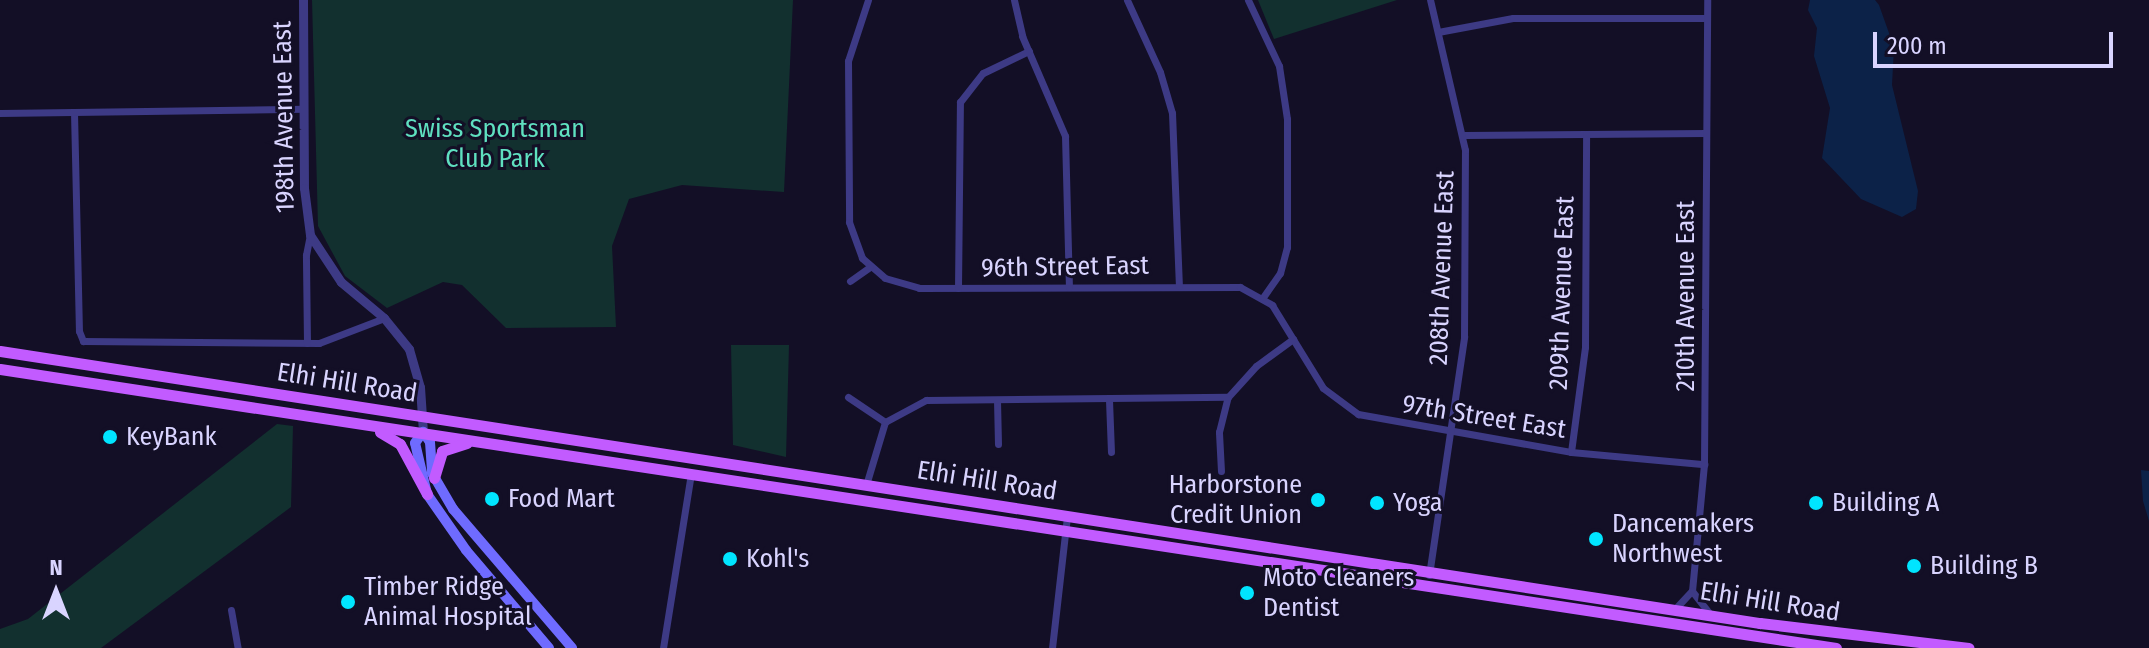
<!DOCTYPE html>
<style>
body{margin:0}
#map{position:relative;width:2149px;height:648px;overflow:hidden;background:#130f26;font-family:"Fira Sans Condensed",sans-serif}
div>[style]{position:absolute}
.green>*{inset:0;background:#12302f}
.water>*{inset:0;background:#0c2248}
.minor>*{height:7px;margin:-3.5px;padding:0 3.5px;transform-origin:3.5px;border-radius:3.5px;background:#3d3a85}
.tertiary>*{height:9px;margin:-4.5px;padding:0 4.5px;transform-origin:4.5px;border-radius:4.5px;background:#3d3a85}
.secondary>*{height:10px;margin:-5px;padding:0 5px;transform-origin:5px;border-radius:5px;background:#6f6bff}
.primary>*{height:11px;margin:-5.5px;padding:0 5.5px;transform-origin:5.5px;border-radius:5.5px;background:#c25bff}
.dots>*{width:22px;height:22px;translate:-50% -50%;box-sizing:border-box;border:4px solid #130f26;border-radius:50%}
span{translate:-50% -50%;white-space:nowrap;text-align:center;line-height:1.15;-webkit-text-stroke:6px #130f26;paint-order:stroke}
.street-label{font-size:26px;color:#d9d4ff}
.park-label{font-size:26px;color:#5fe0c0}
.poi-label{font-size:26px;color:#d9d4ff}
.left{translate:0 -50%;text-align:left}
.right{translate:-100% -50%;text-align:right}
.north{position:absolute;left:16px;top:552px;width:80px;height:80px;-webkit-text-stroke:6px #130f26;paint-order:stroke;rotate:0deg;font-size:22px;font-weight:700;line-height:32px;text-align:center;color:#d9d4ff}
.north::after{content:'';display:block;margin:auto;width:28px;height:36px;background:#d9d4ff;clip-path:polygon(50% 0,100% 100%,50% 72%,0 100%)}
.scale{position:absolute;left:1873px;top:32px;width:240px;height:36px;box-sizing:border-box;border:4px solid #d9d4ff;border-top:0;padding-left:10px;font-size:24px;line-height:28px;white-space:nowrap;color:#d9d4ff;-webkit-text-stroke:6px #130f26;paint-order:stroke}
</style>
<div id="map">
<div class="green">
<div style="clip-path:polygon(312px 0,793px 0,784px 192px,682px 185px,629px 199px,612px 246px,616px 327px,506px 328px,462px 285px,443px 282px,387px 308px,345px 276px,318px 226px)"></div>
<div style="clip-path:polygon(1258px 0,1397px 0,1274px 39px)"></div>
<div style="clip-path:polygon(731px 345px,789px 345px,786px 457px,733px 445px)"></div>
<div style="clip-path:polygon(277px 424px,293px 426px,291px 507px,101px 648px,0 648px,0 629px,28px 619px)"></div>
</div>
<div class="water">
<div style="clip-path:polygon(1810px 0,1875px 0,1879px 5px,1894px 47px,1892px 85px,1918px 191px,1916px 209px,1902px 217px,1861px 199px,1822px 158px,1830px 108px,1814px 56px,1817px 28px,1808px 10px)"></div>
<div style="clip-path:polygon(2141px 470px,2149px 471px,2149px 521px,2143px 501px)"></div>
</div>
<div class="minor">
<div style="left:868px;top:0;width:64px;rotate:108.2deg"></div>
<div style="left:848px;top:61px;width:161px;rotate:89.6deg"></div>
<div style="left:849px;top:222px;width:38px;rotate:70deg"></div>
<div style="left:862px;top:258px;width:30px;rotate:41deg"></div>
<div style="left:885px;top:278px;width:35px;rotate:16deg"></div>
<div style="left:919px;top:288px;width:321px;rotate:-0.2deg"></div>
<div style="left:1240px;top:287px;width:37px;rotate:29deg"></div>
<div style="left:1272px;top:305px;width:97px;rotate:58.4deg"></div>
<div style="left:1323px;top:388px;width:44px;rotate:36.6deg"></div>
<div style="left:1358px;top:414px;width:216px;rotate:10.1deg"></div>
<div style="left:1571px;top:452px;width:134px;rotate:5.2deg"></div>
<div style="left:1014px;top:0;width:37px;rotate:77deg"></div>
<div style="left:1022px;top:36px;width:109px;rotate:66.7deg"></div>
<div style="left:1065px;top:136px;width:151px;rotate:88.5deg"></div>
<div style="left:1127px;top:0;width:79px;rotate:65.4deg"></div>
<div style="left:1160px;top:72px;width:43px;rotate:73.7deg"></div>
<div style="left:1172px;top:113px;width:173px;rotate:87.7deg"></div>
<div style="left:1248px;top:0;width:73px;rotate:64.8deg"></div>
<div style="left:1279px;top:66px;width:54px;rotate:81.4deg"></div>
<div style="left:1287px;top:119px;width:128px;rotate:90deg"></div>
<div style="left:1287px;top:247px;width:27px;rotate:105deg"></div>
<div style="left:1280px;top:273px;width:29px;rotate:125deg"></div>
<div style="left:1438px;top:32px;width:76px;rotate:-10.6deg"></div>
<div style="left:1513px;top:18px;width:193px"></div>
<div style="left:74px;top:112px;width:219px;rotate:88.7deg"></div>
<div style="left:79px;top:331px;width:11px;rotate:68deg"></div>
<div style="left:83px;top:341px;width:236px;rotate:0.5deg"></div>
<div style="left:319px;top:343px;width:70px;rotate:-21deg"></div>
<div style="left:0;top:113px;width:304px;rotate:-0.8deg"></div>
<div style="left:1465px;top:135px;width:241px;rotate:-0.5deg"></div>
<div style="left:850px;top:281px;width:24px;rotate:-35deg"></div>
<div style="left:958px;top:288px;width:186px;rotate:-89.4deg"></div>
<div style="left:960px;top:102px;width:37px;rotate:-52deg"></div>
<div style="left:983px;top:73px;width:51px;rotate:-25.6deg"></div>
<div style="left:307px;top:343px;width:88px;rotate:-90.7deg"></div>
<div style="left:306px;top:255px;width:20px;rotate:-79deg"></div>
<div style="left:848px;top:397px;width:45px;rotate:34deg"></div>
<div style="left:997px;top:400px;width:44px;rotate:88.7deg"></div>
<div style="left:1109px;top:400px;width:52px;rotate:87.8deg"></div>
<div style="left:1571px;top:452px;width:106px;rotate:-82.4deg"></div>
<div style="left:1585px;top:347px;width:213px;rotate:-89.7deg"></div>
<div style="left:1221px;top:471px;width:39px;rotate:-93deg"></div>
<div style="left:1219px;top:432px;width:36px;rotate:-76deg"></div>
<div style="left:1228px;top:397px;width:42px;rotate:-47.9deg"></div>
<div style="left:1256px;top:366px;width:46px;rotate:-36.1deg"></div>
<div style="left:866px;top:485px;width:66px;rotate:-73.2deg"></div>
<div style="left:885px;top:422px;width:47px;rotate:-28.2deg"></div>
<div style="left:926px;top:400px;width:302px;rotate:-0.6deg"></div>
<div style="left:1429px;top:575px;width:241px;rotate:-81.6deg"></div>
<div style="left:1464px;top:337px;width:187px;rotate:-89.7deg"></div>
<div style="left:1465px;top:150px;width:154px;rotate:-103.1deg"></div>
<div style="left:1692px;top:591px;width:128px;rotate:-84.6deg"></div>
<div style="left:1704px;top:464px;width:464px;rotate:-89.6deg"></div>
<div style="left:231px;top:610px;width:39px;rotate:80deg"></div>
<div style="left:1674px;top:610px;width:26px;rotate:-47deg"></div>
<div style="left:1692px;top:591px;width:29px;rotate:52deg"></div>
<div style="left:663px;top:648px;width:176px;rotate:-80.9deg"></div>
<div style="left:1052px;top:648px;width:133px;rotate:-83.5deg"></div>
</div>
<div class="tertiary">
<div style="left:303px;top:0;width:188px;rotate:89.7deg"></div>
<div style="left:304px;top:188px;width:47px;rotate:82.7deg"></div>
<div style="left:310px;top:235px;width:56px;rotate:56.6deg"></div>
<div style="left:341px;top:282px;width:56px;rotate:39.9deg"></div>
<div style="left:384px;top:318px;width:40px;rotate:51deg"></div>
<div style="left:409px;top:349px;width:40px;rotate:74deg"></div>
<div style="left:420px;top:387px;width:45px;rotate:86.2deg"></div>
</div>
<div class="secondary">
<div style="left:549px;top:648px;width:128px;rotate:-130.3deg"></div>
<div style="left:466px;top:550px;width:68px;rotate:-124.9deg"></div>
<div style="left:427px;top:494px;width:52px;rotate:-103.2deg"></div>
<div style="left:415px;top:443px;width:14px;rotate:-54deg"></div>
<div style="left:423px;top:432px;width:12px;rotate:55deg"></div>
<div style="left:430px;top:442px;width:31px;rotate:86deg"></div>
<div style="left:432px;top:473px;width:42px;rotate:59.7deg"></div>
<div style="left:453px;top:509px;width:183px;rotate:49.4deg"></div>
</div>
<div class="primary">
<div style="left:0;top:351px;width:1781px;rotate:8.79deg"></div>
<div style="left:1760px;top:623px;width:210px;rotate:6.8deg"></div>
<div style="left:0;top:369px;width:1857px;rotate:8.64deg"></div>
<div style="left:380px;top:432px;width:23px;rotate:31deg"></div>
<div style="left:400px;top:444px;width:57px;rotate:61.6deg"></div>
<div style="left:434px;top:478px;width:28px;rotate:-73deg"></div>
<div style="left:442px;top:451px;width:26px;rotate:-18deg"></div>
</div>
<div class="dots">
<div style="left:110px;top:437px;background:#00e5ff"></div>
<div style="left:492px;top:499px;background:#00e5ff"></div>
<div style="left:1318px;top:500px;background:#00e5ff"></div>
<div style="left:1377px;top:503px;background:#00e5ff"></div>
<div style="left:1816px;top:503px;background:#00e5ff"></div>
<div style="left:1596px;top:539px;background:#00e5ff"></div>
<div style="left:730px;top:559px;background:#00e5ff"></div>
<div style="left:1914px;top:566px;background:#00e5ff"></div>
<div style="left:1247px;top:593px;background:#00e5ff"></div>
<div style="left:348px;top:602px;background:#00e5ff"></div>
</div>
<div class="street-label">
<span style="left:284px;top:117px;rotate:-91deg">198th Avenue East</span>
<span style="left:1065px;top:267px;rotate:-1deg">96th Street East</span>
<span style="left:1442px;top:268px;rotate:-88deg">208th Avenue East</span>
<span style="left:1562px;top:293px;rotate:-88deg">209th Avenue East</span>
<span style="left:1686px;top:296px;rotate:-90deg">210th Avenue East</span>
<span style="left:347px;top:383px;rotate:9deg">Elhi Hill Road</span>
<span style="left:1484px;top:417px;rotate:9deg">97th Street East</span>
<span style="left:987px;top:481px;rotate:9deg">Elhi Hill Road</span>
<span style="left:1770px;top:602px;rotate:9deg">Elhi Hill Road</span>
</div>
<div class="park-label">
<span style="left:495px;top:144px">Swiss Sportsman<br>Club Park</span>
</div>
<div class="poi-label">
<span class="left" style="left:126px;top:437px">KeyBank</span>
<span class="right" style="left:1302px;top:500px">Harborstone<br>Credit Union</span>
<span class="left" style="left:508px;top:499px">Food Mart</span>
<span class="left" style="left:1393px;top:503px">Yoga</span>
<span class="left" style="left:1832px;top:503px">Building A</span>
<span class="left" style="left:1612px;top:539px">Dancemakers<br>Northwest</span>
<span class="left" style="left:746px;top:559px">Kohl's</span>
<span class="left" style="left:1930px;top:566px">Building B</span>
<span class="left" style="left:1263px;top:593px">Moto Cleaners<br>Dentist</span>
<span class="left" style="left:364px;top:602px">Timber Ridge<br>Animal Hospital</span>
</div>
<div class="north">N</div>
<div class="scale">200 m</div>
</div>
